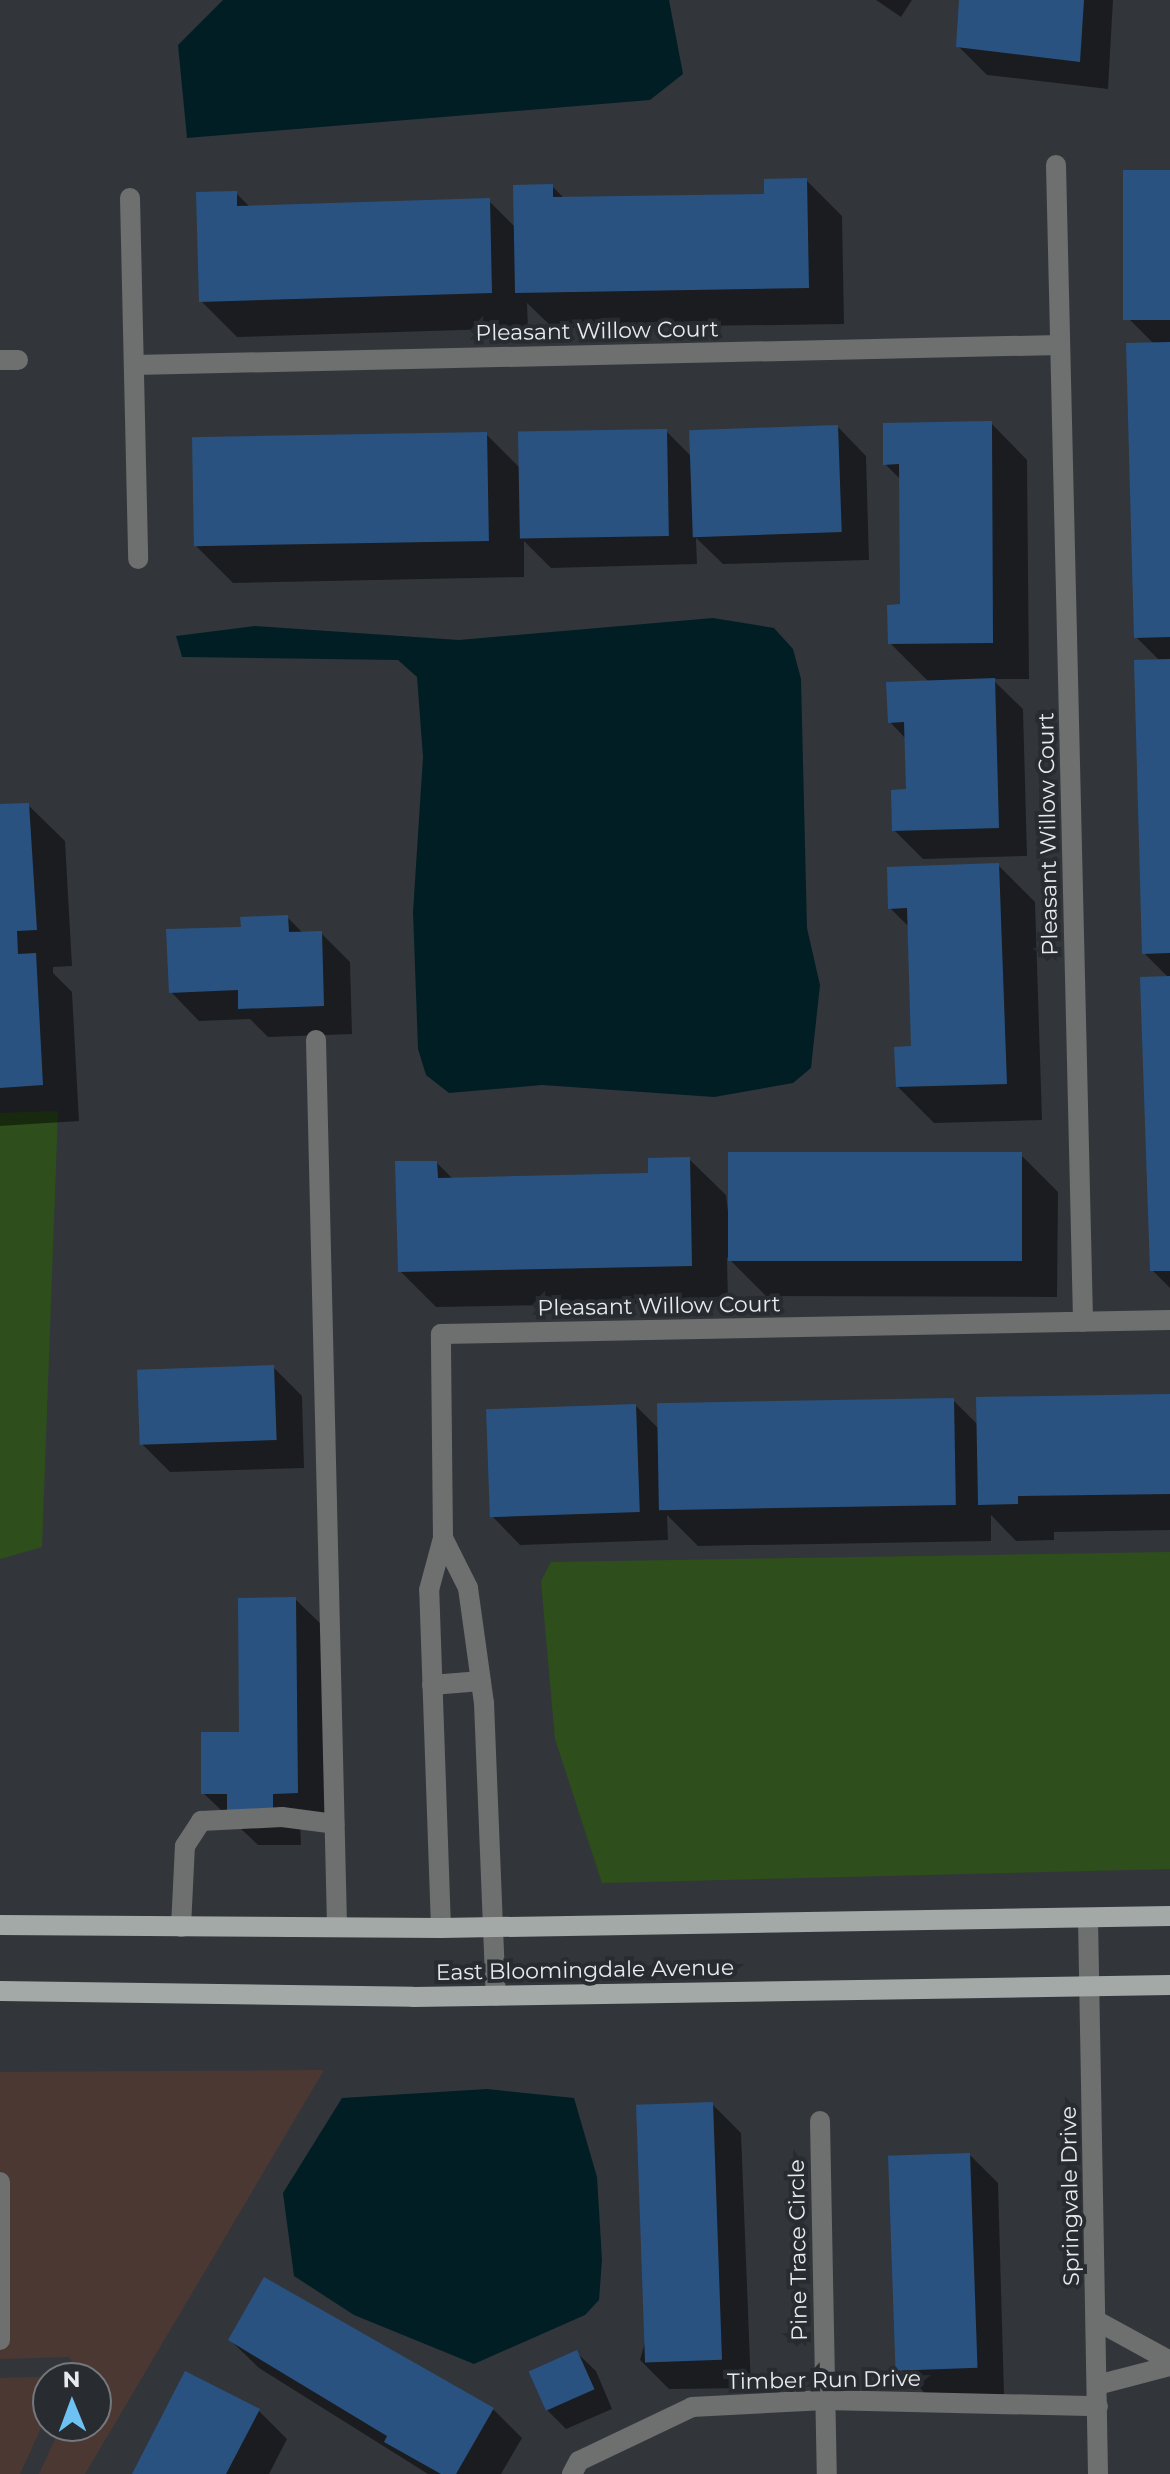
<!DOCTYPE html>
<style>
body{margin:0}
#map{position:relative;width:1170px;height:2474px;overflow:hidden;background:#32363b;font-family:Montserrat,sans-serif}
div>[style]{position:absolute}
.commercial>*{inset:0;background:#4c3833}
.education>*{inset:0;background:#4c3832}
.green>*{inset:0;background:#2e4f1b}
.water>*{inset:0;background:#021e25}
.shadow>*{inset:0;background:#0007}
.building>*{inset:0;background:#2a5281;transform-origin:0 0}
.minor>*{height:20px;margin:-10px;padding:0 10px;transform-origin:10px;border-radius:10px;background:#6d706e}
.major>*{height:20px;margin:-10px;padding:0 10px;transform-origin:10px;border-radius:10px;background:#a3a9a6}
span{translate:-50% -50%;white-space:nowrap;text-align:center;line-height:1.15;-webkit-text-stroke:8px #282c31;paint-order:stroke}
.street-label{font-size:22px;color:#e8ebee}
.north{position:absolute;left:32px;top:2362px;width:80px;height:80px;box-sizing:border-box;background:#282c31;border:2px solid #75787d;border-radius:50%;rotate:359deg;font-size:22px;font-weight:700;line-height:32px;text-align:center;color:#e8ebee}
.north::after{content:'';display:block;margin:auto;width:28px;height:36px;background:#6dc2f3;clip-path:polygon(50% 0,100% 100%,50% 72%,0 100%)}
</style>
<div id="map">
<div class="commercial">
<div style="clip-path:polygon(324px 2070px,85px 2474px,39px 2474px,61px 2426px,96px 2426px,96px 2378px,82px 2378px,69px 2357px,0 2359px,0 2072px)"></div>
</div>
<div class="education">
<div style="clip-path:polygon(65px 2376px,48px 2378px,48px 2413px,20px 2474px,0 2474px,0 2378px)"></div>
</div>
<div class="green">
<div style="clip-path:polygon(58px 1111px,42px 1547px,0 1559px,0 1113px)"></div>
<div style="clip-path:polygon(1170px 1552px,1170px 1869px,602px 1883px,555px 1739px,541px 1581px,551px 1562px)"></div>
</div>
<div class="water">
<div style="clip-path:polygon(223px 0,669px 0,683px 74px,650px 100px,187px 138px,178px 45px)"></div>
<div style="clip-path:polygon(713px 618px,774px 628px,793px 649px,801px 679px,807px 928px,820px 985px,811px 1068px,793px 1083px,714px 1097px,542px 1085px,449px 1093px,426px 1075px,418px 1049px,413px 912px,423px 757px,417px 677px,398px 660px,182px 657px,176px 636px,255px 626px,459px 640px)"></div>
<div style="clip-path:polygon(487px 2089px,574px 2098px,597px 2177px,602px 2260px,599px 2300px,585px 2315px,474px 2364px,354px 2315px,294px 2276px,283px 2193px,342px 2098px)"></div>
</div>
<div class="shadow">
<div style="clip-path:polygon(876px 0,912px 0,901px 17px)"></div>
<div style="clip-path:polygon(961px 0,1113px 0,1108px 89px,987px 75px,958px 46px)"></div>
<div style="clip-path:polygon(1170px 172px,1170px 1288px,1152px 1270px,1169px 978px,1144px 953px,1160px 661px,1136px 637px,1154px 344px,1130px 320px)"></div>
<div style="clip-path:polygon(806px 180px,842px 216px,844px 324px,553px 328px,527px 303px,528px 328px,237px 337px,201px 301px,236px 193px,251px 208px,489px 201px,516px 228px,552px 186px,565px 199px,766px 196px)"></div>
<div style="clip-path:polygon(991px 423px,1027px 460px,1029px 679px,992px 679px,1023px 709px,1027px 856px,923px 859px,894px 830px,908px 791px,906px 739px,890px 722px,930px 683px,890px 643px,902px 606px,901px 480px,885px 464px)"></div>
<div style="clip-path:polygon(838px 427px,866px 456px,869px 560px,723px 564px,696px 538px,697px 564px,551px 568px,524px 541px,524px 577px,233px 583px,196px 546px,486px 434px,521px 469px,666px 431px,692px 457px)"></div>
<div style="clip-path:polygon(28px 805px,65px 841px,72px 966px,53px 967px,53px 973px,72px 992px,79px 1121px,0 1126px,0 806px)"></div>
<div style="clip-path:polygon(998px 865px,1035px 902px,1042px 1120px,934px 1123px,898px 1087px,913px 1048px,909px 927px,890px 908px)"></div>
<div style="clip-path:polygon(287px 917px,304px 934px,321px 933px,350px 962px,352px 1034px,268px 1037px,250px 1019px,199px 1021px,171px 992px,243px 928px)"></div>
<div style="clip-path:polygon(1021px 1155px,1058px 1192px,1057px 1297px,766px 1296px,727px 1257px,728px 1302px,436px 1307px,400px 1271px,437px 1163px,453px 1179px,650px 1175px,689px 1159px,726px 1195px,730px 1228px)"></div>
<div style="clip-path:polygon(273px 1367px,302px 1396px,304px 1468px,170px 1472px,141px 1443px)"></div>
<div style="clip-path:polygon(1170px 1396px,1170px 1530px,1054px 1532px,1054px 1540px,1016px 1541px,991px 1515px,991px 1541px,698px 1546px,667px 1515px,668px 1540px,520px 1545px,492px 1516px,636px 1406px,660px 1430px,953px 1400px,978px 1425px)"></div>
<div style="clip-path:polygon(295px 1599px,324px 1627px,326px 1821px,300px 1822px,301px 1845px,258px 1845px,203px 1793px,241px 1734px)"></div>
<div style="clip-path:polygon(712px 2104px,741px 2133px,751px 2388px,669px 2389px,640px 2360px)"></div>
<div style="clip-path:polygon(970px 2155px,998px 2183px,1004px 2395px,929px 2397px,900px 2369px)"></div>
<div style="clip-path:polygon(230px 2340px,493px 2409px,522px 2438px,501px 2474px,428px 2474px,259px 2368px)"></div>
<div style="clip-path:polygon(576px 2352px,596px 2371px,612px 2409px,566px 2429px,546px 2409px)"></div>
<div style="clip-path:polygon(259px 2411px,287px 2439px,269px 2474px,134px 2474px)"></div>
</div>
<div class="building">
<div style="clip-path:polygon(959px 0,1084px 0,1080px 62px,956px 47px)"></div>
<div style="left:1170px;top:170px;width:150px;height:47px;rotate:90deg"></div>
<div style="clip-path:polygon(807px 178px,809px 288px,515px 293px,513px 185px,553px 184px,553px 197px,764px 194px,764px 179px)"></div>
<div style="clip-path:polygon(237px 191px,237px 206px,490px 198px,492px 293px,199px 302px,196px 192px)"></div>
<div style="clip-path:polygon(1170px 342px,1170px 637px,1134px 638px,1126px 343px)"></div>
<div style="clip-path:polygon(992px 421px,993px 643px,888px 644px,887px 605px,900px 604px,899px 464px,883px 465px,883px 423px)"></div>
<div style="left:838px;top:425px;width:107px;height:149px;rotate:88deg"></div>
<div style="left:667px;top:429px;width:107px;height:149px;rotate:89deg"></div>
<div style="left:487px;top:432px;width:109px;height:295px;rotate:89deg"></div>
<div style="clip-path:polygon(1170px 659px,1170px 953px,1142px 954px,1134px 660px)"></div>
<div style="clip-path:polygon(995px 678px,999px 828px,892px 831px,891px 790px,906px 789px,904px 722px,888px 723px,886px 682px)"></div>
<div style="clip-path:polygon(29px 803px,37px 930px,17px 931px,18px 954px,36px 953px,43px 1085px,0 1088px,0 804px)"></div>
<div style="clip-path:polygon(999px 863px,1007px 1084px,896px 1087px,894px 1047px,911px 1046px,907px 908px,888px 909px,887px 867px)"></div>
<div style="clip-path:polygon(288px 915px,289px 932px,322px 931px,324px 1006px,238px 1009px,238px 990px,169px 993px,166px 929px,241px 927px,240px 917px)"></div>
<div style="clip-path:polygon(1170px 976px,1170px 1271px,1150px 1271px,1140px 977px)"></div>
<div style="left:728px;top:1152px;width:294px;height:109px"></div>
<div style="clip-path:polygon(690px 1157px,692px 1266px,398px 1272px,395px 1161px,437px 1161px,438px 1178px,648px 1173px,648px 1158px)"></div>
<div style="left:274px;top:1365px;width:75px;height:137px;rotate:88deg"></div>
<div style="clip-path:polygon(1170px 1394px,1170px 1494px,1018px 1496px,1018px 1504px,978px 1505px,976px 1397px)"></div>
<div style="left:954px;top:1398px;width:107px;height:297px;rotate:89deg"></div>
<div style="left:636px;top:1404px;width:108px;height:150px;rotate:88deg"></div>
<div style="clip-path:polygon(296px 1597px,298px 1793px,273px 1794px,273px 1817px,227px 1817px,227px 1794px,201px 1794px,201px 1732px,239px 1732px,238px 1598px)"></div>
<div style="left:713px;top:2102px;width:258px;height:77px;rotate:88deg"></div>
<div style="left:970px;top:2153px;width:215px;height:82px;rotate:88deg"></div>
<div style="clip-path:polygon(264px 2277px,494px 2408px,456px 2474px,441px 2474px,384px 2442px,387px 2436px,228px 2340px)"></div>
<div style="left:577px;top:2350px;width:43px;height:53px;rotate:66deg"></div>
<div style="clip-path:polygon(185px 2371px,260px 2409px,226px 2474px,132px 2474px)"></div>
</div>
<div class="minor">
<div style="left:1056px;top:165px;width:1157px;rotate:88.66deg"></div>
<div style="left:130px;top:198px;width:361px;rotate:88.7deg"></div>
<div style="left:0;top:360px;width:18px"></div>
<div style="left:134px;top:365px;width:926px;rotate:-1.24deg"></div>
<div style="left:316px;top:1040px;width:887px;rotate:88.64deg"></div>
<div style="left:443px;top:1538px;width:56px;rotate:63.4deg"></div>
<div style="left:468px;top:1588px;width:116px;rotate:82.1deg"></div>
<div style="left:484px;top:1703px;width:293px;rotate:87.7deg"></div>
<div style="left:432px;top:1685px;width:49px;rotate:-4.7deg"></div>
<div style="left:1088px;top:1918px;width:556px;rotate:88.97deg"></div>
<div style="left:181px;top:1927px;width:81px;rotate:-87.2deg"></div>
<div style="left:185px;top:1846px;width:30px;rotate:-57deg"></div>
<div style="left:201px;top:1821px;width:81px;rotate:-2.8deg"></div>
<div style="left:282px;top:1817px;width:53px;rotate:7.5deg"></div>
<div style="left:441px;top:1928px;width:338px;rotate:-92deg"></div>
<div style="left:429px;top:1590px;width:54px;rotate:-74.9deg"></div>
<div style="left:443px;top:1538px;width:204px;rotate:-90.6deg"></div>
<div style="left:441px;top:1334px;width:729px;rotate:-1.1deg"></div>
<div style="left:820px;top:2121px;width:353px;rotate:88.9deg"></div>
<div style="left:0;top:2182px;width:158px;rotate:90deg"></div>
<div style="left:1097px;top:2321px;width:83px;rotate:28.7deg"></div>
<div style="left:1097px;top:2385px;width:75px;rotate:-14.6deg"></div>
<div style="left:572px;top:2474px;width:15px;rotate:-62deg"></div>
<div style="left:579px;top:2461px;width:125px;rotate:-25.5deg"></div>
<div style="left:692px;top:2407px;width:133px;rotate:-3deg"></div>
<div style="left:825px;top:2400px;width:273px;rotate:1.3deg"></div>
</div>
<div class="major">
<div style="left:0;top:1925px;width:441px;rotate:0.4deg"></div>
<div style="left:441px;top:1928px;width:729px;rotate:-0.94deg"></div>
<div style="left:0;top:1991px;width:413px;rotate:0.8deg"></div>
<div style="left:413px;top:1997px;width:757px;rotate:-0.91deg"></div>
</div>
<div class="street-label">
<span style="left:597px;top:331px;rotate:-1deg">Pleasant Willow Court</span>
<span style="left:1048px;top:834px;rotate:-91deg">Pleasant Willow Court</span>
<span style="left:659px;top:1306px;rotate:-1deg">Pleasant Willow Court</span>
<span style="left:585px;top:1970px;rotate:-1deg">East Bloomingdale Avenue</span>
<span style="left:1070px;top:2196px;rotate:-91deg">Springvale Drive</span>
<span style="left:798px;top:2250px;rotate:-91deg">Pine Trace Circle</span>
<span style="left:824px;top:2380px;rotate:-1deg">Timber Run Drive</span>
</div>
<div class="north">N</div>
</div>
